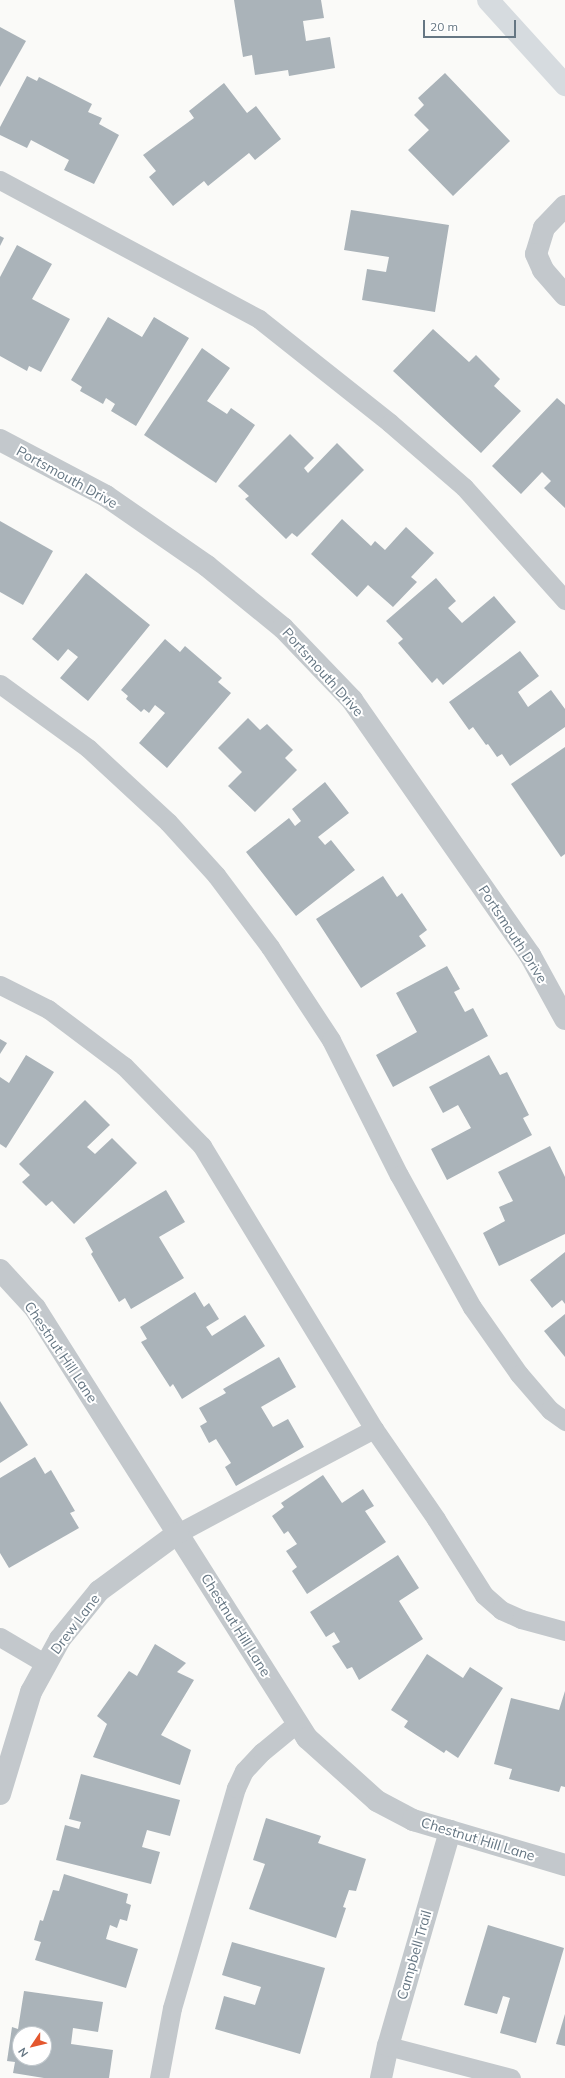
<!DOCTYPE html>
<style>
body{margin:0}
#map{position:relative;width:565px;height:2078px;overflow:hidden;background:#fafaf8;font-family:Mulish,sans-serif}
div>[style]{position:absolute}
.building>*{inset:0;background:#aab3b9}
.service>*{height:19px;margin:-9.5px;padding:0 9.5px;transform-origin:9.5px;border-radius:9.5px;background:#c3c8cc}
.minor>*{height:22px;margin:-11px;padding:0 11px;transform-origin:11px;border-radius:11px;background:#c3c8cc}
.secondary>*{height:22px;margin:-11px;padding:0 11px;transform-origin:11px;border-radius:11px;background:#d6dbdf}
span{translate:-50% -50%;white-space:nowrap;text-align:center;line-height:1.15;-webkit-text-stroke:4px #fff;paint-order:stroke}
.street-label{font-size:14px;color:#657683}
.north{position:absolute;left:12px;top:2026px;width:40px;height:40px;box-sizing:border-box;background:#fff;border:1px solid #c1c8cd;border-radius:50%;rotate:235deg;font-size:11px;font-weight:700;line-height:16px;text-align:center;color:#657683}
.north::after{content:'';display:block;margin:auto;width:14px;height:18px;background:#e4572e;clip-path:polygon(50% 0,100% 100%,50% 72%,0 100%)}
.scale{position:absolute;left:423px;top:20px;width:93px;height:18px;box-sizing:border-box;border:2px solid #657683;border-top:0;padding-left:5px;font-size:12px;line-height:14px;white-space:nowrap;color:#657683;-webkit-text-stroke:3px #fff;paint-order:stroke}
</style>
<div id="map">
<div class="building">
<div style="clip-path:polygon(234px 0,321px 0,324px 18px,303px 21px,306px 41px,330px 37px,335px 68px,289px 76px,288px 70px,255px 75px,252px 55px,243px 57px)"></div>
<div style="clip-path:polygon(0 27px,26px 41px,0 87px)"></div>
<div style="clip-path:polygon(445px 73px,510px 141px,453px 196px,408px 150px,429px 130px,414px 115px,424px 105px,418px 98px)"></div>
<div style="clip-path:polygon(27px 76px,37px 81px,39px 77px,92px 104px,88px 112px,102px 118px,99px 124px,119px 135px,94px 184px,64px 170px,69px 160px,31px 140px,27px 148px,0 135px,0 127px)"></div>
<div style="clip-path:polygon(224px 83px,247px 113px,256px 106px,281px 139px,255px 160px,249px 153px,208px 186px,204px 181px,173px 206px,149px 177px,156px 171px,143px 155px,194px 118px,189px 111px)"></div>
<div style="clip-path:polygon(351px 210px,449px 225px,435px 312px,362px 300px,367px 269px,386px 272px,389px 257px,344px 250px)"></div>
<div style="clip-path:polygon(0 236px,4px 238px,0 246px)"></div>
<div style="clip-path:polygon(17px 245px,52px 264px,32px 299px,70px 319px,41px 372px,29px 366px,27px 371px,0 356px,0 277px)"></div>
<div style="clip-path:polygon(108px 317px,142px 337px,154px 317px,189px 338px,136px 426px,111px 411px,115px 404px,106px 398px,103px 404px,80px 391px,82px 387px,71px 380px)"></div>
<div style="clip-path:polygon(433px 329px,469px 362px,476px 355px,500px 379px,494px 386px,521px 411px,481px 453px,393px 371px)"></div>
<div style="clip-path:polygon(202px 348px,230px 368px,207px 401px,227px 414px,231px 408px,255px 425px,216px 483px,144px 435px)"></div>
<div style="clip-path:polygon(557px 398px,565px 405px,565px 508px,544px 488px,551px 481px,542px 472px,521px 494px,492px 466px)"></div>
<div style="clip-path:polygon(290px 434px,314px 458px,304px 468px,308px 473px,337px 443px,364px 470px,297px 537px,292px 533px,286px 539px,245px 499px,249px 496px,238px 486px)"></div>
<div style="clip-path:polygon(342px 519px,371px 546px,375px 541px,385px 550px,406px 527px,434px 553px,411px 577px,417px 582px,393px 607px,368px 585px,357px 597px,311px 554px)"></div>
<div style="clip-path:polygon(0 521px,53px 551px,23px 605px,0 592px)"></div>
<div style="clip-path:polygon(86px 573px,150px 625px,88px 701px,60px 678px,78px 657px,68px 649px,58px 661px,32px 639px)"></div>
<div style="clip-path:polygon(436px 578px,456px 601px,448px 608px,462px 623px,494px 596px,516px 622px,443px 685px,437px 678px,432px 683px,398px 643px,403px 639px,386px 621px)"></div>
<div style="clip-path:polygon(165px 639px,180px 652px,185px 646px,222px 678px,218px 682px,231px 693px,167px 768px,139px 743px,165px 713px,155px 705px,149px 713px,144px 709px,141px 712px,126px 699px,128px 696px,121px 690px)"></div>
<div style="clip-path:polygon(520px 651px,539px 676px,518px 692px,528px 707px,551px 690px,565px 709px,565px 727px,510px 766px,502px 754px,497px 757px,488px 744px,486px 745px,473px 727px,469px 730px,449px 702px)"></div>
<div style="clip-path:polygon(248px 718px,260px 730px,267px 724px,293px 750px,285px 758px,297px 770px,255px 812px,228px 786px,242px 772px,218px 748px)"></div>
<div style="clip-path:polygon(565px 747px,565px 854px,561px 857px,511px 784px)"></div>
<div style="clip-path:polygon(325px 782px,349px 813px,318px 837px,325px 845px,331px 840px,355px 870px,296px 916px,246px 852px,289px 818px,295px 826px,301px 821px,292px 809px)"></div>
<div style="clip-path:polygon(383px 876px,397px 897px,402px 893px,427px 930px,419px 936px,426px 946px,361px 988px,316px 919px)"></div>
<div style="clip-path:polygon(447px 966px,460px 989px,454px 992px,465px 1012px,473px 1008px,488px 1036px,393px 1087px,376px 1055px,417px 1032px,396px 993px)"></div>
<div style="clip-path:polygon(0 1039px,7px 1043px,0 1054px)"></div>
<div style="clip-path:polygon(26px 1055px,54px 1072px,6px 1148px,0 1144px,0 1077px,9px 1083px)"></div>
<div style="clip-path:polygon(489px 1055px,500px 1075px,507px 1072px,529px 1115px,523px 1118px,532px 1135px,447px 1180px,431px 1149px,471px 1128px,458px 1105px,443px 1113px,429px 1087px)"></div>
<div style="clip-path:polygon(85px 1100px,110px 1125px,87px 1147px,95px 1154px,112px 1138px,137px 1163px,74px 1224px,52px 1201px,46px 1206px,22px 1182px,30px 1175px,19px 1164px)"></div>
<div style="clip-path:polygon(550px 1146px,565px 1177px,565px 1234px,499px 1266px,483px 1233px,505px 1221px,499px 1207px,513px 1201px,498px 1172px)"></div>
<div style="clip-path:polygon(166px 1190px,185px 1222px,159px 1237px,184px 1278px,131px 1309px,125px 1298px,119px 1302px,91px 1254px,93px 1252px,85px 1238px)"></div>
<div style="clip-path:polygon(565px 1252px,565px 1304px,562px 1300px,552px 1308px,530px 1280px)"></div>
<div style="clip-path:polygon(195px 1292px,204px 1307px,209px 1303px,219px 1319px,206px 1327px,212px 1336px,245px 1315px,265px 1346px,182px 1399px,173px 1384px,170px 1387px,141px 1342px,147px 1339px,140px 1327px)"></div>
<div style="clip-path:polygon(565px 1314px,565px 1357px,544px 1331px)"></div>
<div style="clip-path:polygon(279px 1357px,296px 1387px,261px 1407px,273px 1427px,288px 1419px,304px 1447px,236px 1486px,225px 1467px,231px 1463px,216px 1439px,209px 1443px,200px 1426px,207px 1422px,199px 1408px,226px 1393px,223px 1389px)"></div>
<div style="clip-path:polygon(0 1401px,28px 1445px,0 1463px)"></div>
<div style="clip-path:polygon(35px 1457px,45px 1474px,51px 1470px,75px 1511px,70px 1513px,79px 1528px,9px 1568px,0 1553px,0 1478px)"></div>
<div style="clip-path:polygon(323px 1475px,342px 1503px,363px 1489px,374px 1506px,365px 1511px,386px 1542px,307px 1594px,292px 1571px,297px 1567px,286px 1551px,297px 1544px,288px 1531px,284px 1534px,272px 1516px,284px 1507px,281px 1503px)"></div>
<div style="clip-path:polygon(398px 1555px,419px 1588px,399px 1601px,423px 1639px,359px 1680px,352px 1667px,347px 1669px,332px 1646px,340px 1642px,334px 1632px,326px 1637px,310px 1612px)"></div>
<div style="clip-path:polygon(155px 1644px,186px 1663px,177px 1672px,194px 1680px,161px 1735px,191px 1750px,180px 1785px,93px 1757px,107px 1724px,97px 1716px,129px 1671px,137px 1676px)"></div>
<div style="clip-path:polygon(427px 1654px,463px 1678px,470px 1667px,503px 1688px,458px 1758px,446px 1750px,444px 1753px,404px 1727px,408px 1721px,391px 1710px)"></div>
<div style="clip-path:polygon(565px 1691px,565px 1787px,561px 1786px,559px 1792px,509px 1779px,512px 1769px,494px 1764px,511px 1698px,559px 1710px)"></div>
<div style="clip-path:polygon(81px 1774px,180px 1800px,170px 1836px,147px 1830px,142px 1847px,160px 1852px,151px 1884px,56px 1860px,65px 1825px,79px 1829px,81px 1822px,69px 1819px)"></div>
<div style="clip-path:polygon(266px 1818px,321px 1836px,318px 1843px,366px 1859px,356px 1891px,349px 1890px,343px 1907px,346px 1908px,336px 1938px,249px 1909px,265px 1864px,253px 1860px)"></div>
<div style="clip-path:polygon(64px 1874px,128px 1894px,126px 1903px,131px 1905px,127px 1921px,120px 1919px,117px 1928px,110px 1925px,106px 1939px,138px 1949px,126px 1988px,35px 1960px,41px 1942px,34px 1940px,40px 1920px,43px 1921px,53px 1890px,59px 1891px)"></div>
<div style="clip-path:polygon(488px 1925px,564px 1948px,536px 2043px,500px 2033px,510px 1998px,503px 1996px,497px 2014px,464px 2005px)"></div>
<div style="clip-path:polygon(232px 1942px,325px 1968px,300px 2054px,215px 2029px,224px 1996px,255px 2005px,261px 1987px,222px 1975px)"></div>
<div style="clip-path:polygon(evenodd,24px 1991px,103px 2002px,98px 2032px,73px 2028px,71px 2044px,113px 2050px,109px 2078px,44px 2078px,13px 2073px,15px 2062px,7px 2061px,12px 2027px,18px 2029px,24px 1991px,20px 2034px,44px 2034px,44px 2058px,20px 2058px,20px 2034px)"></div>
<div style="clip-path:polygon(565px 2014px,565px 2046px,556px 2044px)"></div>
</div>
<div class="service">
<div style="left:0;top:180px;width:294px;rotate:28.2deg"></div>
<div style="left:259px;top:319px;width:167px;rotate:38.4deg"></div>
<div style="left:390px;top:423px;width:98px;rotate:40.9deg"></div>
<div style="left:464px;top:487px;width:152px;rotate:48.2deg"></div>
<div style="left:0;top:684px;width:109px;rotate:36deg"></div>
<div style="left:88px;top:748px;width:109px;rotate:42.8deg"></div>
<div style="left:168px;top:822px;width:72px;rotate:47.8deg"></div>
<div style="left:216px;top:875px;width:90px;rotate:53.1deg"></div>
<div style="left:270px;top:947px;width:111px;rotate:56.7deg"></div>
<div style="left:331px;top:1040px;width:151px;rotate:63.3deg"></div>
<div style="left:399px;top:1175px;width:151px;rotate:61.1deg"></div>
<div style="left:472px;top:1307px;width:82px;rotate:55deg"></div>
<div style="left:519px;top:1374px;width:48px;rotate:49.3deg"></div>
<div style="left:550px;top:1410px;width:19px;rotate:36deg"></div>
<div style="left:0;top:985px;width:54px;rotate:26.6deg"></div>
<div style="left:48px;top:1009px;width:95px;rotate:36.9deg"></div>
<div style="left:124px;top:1066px;width:112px;rotate:45.7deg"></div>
<div style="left:202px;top:1146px;width:331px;rotate:58.7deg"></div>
<div style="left:374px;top:1429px;width:109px;rotate:55.4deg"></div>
<div style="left:436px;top:1519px;width:90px;rotate:57.7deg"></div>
<div style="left:484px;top:1595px;width:23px;rotate:41deg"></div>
<div style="left:501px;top:1610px;width:22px;rotate:24deg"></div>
<div style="left:521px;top:1619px;width:46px;rotate:15.3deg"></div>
<div style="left:178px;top:1533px;width:222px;rotate:-28deg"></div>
<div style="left:0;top:1637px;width:53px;rotate:30.4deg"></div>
<div style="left:388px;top:2046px;width:127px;rotate:14.6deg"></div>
<div style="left:159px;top:2078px;width:71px;rotate:-79.5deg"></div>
<div style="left:172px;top:2008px;width:229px;rotate:-73.8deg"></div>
<div style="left:236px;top:1788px;width:19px;rotate:-65deg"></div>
<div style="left:244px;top:1771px;width:26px;rotate:-47deg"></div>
<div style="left:262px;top:1752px;width:45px;rotate:-39.6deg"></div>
</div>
<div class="minor">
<div style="left:565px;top:206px;width:30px;rotate:134deg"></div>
<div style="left:544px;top:228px;width:27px;rotate:107deg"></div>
<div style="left:536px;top:254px;width:17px;rotate:66deg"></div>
<div style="left:543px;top:270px;width:33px;rotate:49deg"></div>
<div style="left:0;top:440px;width:120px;rotate:27.8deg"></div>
<div style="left:106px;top:496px;width:123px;rotate:34.7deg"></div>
<div style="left:207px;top:566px;width:98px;rotate:39.2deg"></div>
<div style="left:283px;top:628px;width:100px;rotate:46.2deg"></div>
<div style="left:352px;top:700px;width:311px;rotate:55.1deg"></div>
<div style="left:530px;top:955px;width:73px;rotate:61.3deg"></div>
<div style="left:0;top:1270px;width:52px;rotate:47.4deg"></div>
<div style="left:35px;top:1308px;width:509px;rotate:57.68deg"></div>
<div style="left:307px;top:1738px;width:94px;rotate:42deg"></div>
<div style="left:377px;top:1801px;width:41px;rotate:27.8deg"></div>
<div style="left:413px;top:1820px;width:159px;rotate:16.5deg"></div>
<div style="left:0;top:1794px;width:107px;rotate:-73.1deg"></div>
<div style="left:31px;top:1692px;width:60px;rotate:-61.3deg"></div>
<div style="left:60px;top:1639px;width:62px;rotate:-50.9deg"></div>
<div style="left:99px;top:1591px;width:98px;rotate:-36.3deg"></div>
<div style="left:381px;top:2078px;width:33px;rotate:-78deg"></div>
<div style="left:388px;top:2046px;width:224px;rotate:-73.9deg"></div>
</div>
<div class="secondary">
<div style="left:488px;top:0;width:115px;rotate:47.8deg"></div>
</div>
<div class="street-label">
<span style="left:67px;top:477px;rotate:29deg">Portsmouth Drive</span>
<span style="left:323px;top:672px;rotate:48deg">Portsmouth Drive</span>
<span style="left:513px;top:934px;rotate:57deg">Portsmouth Drive</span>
<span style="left:61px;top:1352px;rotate:56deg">Chestnut Hill Lane</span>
<span style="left:75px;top:1624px;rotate:-53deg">Drew Lane</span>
<span style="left:236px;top:1625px;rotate:58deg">Chestnut Hill Lane</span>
<span style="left:478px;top:1839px;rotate:17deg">Chestnut Hill Lane</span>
<span style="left:414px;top:1955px;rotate:-74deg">Campbell Trail</span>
</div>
<div class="north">N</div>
<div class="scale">20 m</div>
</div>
